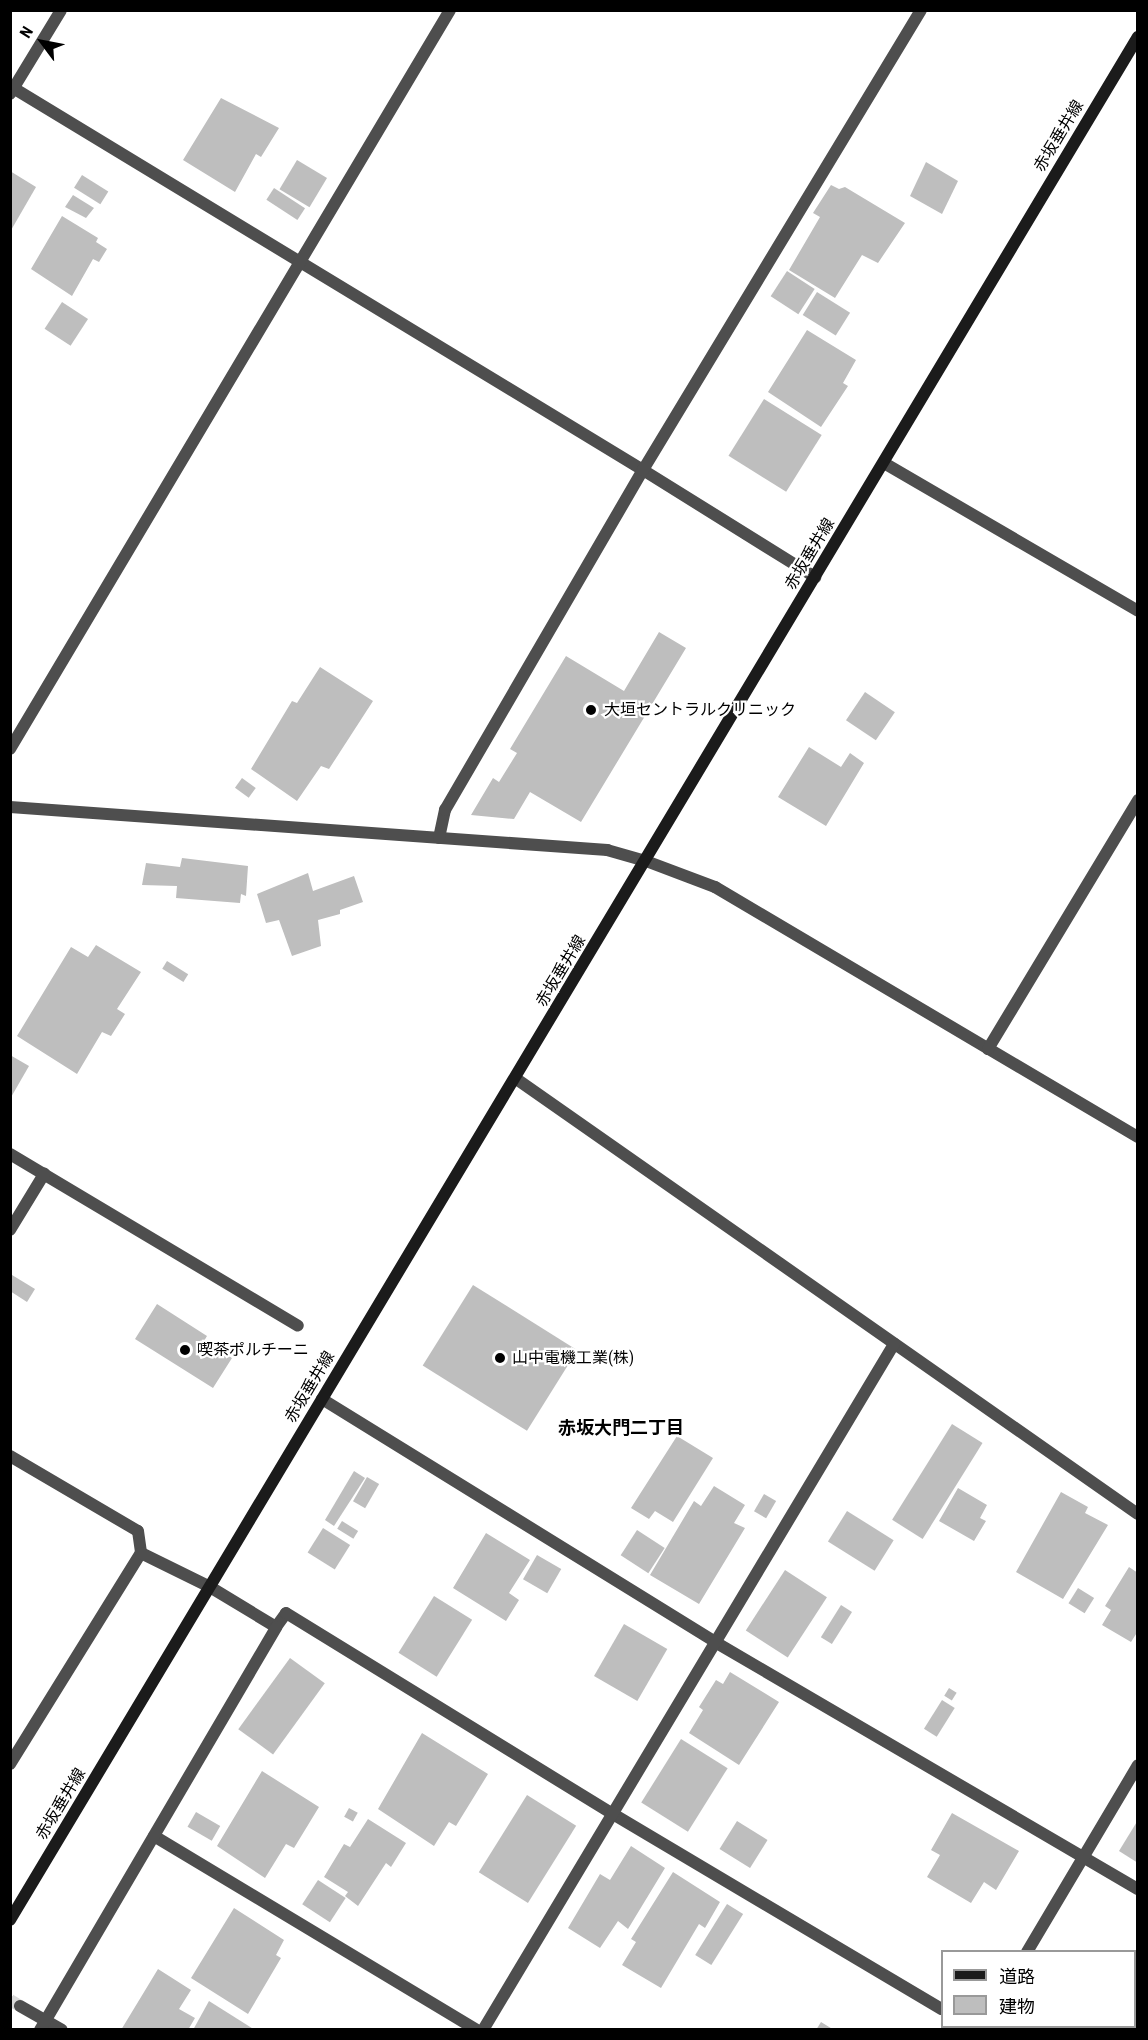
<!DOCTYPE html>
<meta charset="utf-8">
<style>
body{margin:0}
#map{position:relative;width:1148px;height:2040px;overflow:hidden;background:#fff;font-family:"Roboto Condensed","Noto Sans JP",sans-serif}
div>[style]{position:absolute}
.building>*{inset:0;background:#bebebe;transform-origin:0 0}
.minor-tunnel>*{height:12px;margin-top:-6px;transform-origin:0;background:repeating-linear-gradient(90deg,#d9d9d9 0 12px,transparent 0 18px)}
.minor>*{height:12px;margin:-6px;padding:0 6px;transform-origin:6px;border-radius:6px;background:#4e4e4e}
.secondary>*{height:12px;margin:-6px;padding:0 6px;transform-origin:6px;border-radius:6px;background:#1b1b1b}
.dots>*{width:16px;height:16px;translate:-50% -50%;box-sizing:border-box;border:3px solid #fff;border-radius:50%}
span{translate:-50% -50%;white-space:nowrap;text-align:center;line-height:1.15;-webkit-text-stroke:4.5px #fff;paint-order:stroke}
.street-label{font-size:16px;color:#000}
.poi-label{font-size:16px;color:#000}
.left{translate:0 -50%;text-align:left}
.neighbourhood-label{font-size:18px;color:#000;font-weight:700}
.frame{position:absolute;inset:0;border:12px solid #000;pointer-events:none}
.legend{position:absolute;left:941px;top:1950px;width:195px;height:78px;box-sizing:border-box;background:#fff;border:2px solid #999;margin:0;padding:8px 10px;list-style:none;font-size:18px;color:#000}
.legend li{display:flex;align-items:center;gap:12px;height:30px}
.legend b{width:30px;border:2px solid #999}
.north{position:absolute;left:12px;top:12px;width:60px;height:60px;-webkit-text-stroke:4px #fff;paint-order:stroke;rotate:302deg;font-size:16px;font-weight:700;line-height:24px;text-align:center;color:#000}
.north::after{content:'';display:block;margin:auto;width:21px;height:27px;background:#000;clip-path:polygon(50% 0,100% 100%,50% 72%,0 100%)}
</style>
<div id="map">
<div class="building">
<div style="clip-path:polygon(221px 98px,279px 128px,261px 157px,256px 154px,235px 192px,183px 160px)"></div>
<div style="left:297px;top:160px;width:35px;height:34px;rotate:31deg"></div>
<div style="clip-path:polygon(926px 162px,958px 181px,942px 214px,910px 196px)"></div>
<div style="clip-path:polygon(10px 171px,36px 187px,10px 232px)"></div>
<div style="left:82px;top:175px;width:31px;height:15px;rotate:32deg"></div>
<div style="clip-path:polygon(831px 185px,839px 189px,845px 187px,905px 223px,878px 263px,862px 255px,835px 298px,789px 270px,820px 217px,813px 213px)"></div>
<div style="left:274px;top:188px;width:37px;height:14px;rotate:33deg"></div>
<div style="clip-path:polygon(73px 195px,94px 208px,86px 218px,65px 207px)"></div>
<div style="clip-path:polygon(62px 216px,98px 238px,96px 242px,107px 249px,99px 262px,93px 259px,72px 296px,31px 269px)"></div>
<div style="left:787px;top:271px;width:33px;height:30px;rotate:33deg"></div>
<div style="left:817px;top:292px;width:39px;height:27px;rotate:32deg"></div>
<div style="left:62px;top:302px;width:31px;height:32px;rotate:33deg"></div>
<div style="clip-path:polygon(807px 330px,856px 360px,843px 383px,848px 386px,821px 427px,768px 392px)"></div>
<div style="left:764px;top:399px;width:68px;height:67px;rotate:32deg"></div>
<div style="clip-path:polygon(659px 632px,686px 648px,581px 822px,530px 792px,514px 819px,471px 815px,493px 778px,499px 782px,517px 753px,510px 749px,566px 656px,624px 691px)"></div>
<div style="clip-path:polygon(320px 667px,373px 701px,329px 769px,321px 766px,297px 801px,251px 769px,292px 701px,297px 703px)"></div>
<div style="left:865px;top:692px;width:36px;height:34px;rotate:34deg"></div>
<div style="clip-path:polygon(809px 747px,841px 767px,850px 753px,864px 763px,826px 826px,778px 797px)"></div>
<div style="left:242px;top:778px;width:17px;height:12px;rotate:36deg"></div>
<div style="clip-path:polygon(182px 858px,248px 866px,246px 896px,241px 894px,240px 903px,176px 898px,177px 886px,142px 885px,146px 863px,180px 867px)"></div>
<div style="clip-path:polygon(308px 873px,313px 891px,354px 876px,363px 902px,340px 910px,340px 914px,318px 920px,321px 946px,292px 956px,279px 920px,266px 923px,257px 894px)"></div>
<div style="clip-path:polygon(96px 945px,141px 972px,117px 1009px,125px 1014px,111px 1036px,102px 1032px,77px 1074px,17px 1036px,71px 947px,88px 957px)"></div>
<div style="left:167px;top:961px;width:25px;height:9px;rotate:32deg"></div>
<div style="clip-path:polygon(10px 1055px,29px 1066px,10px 1099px)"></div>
<div style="clip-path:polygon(12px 1275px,35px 1289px,27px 1302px,10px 1291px)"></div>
<div style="left:473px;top:1285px;width:123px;height:95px;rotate:32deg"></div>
<div style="clip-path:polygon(157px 1304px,207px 1336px,204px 1341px,232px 1358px,213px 1388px,135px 1339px)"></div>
<div style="left:952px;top:1424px;width:36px;height:113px;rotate:32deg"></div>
<div style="clip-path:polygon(677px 1436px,713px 1458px,673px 1522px,655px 1511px,649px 1519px,631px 1508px)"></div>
<div style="clip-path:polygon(354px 1471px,365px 1478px,334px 1526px,325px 1520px)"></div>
<div style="left:367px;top:1477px;width:14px;height:28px;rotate:30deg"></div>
<div style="clip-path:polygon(714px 1486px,745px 1505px,734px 1523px,745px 1528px,699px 1604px,650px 1575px,694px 1501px,701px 1506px)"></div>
<div style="clip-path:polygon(958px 1488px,987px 1505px,980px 1518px,986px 1521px,974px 1541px,939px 1521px)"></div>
<div style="clip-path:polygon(1061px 1492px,1088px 1507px,1085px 1513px,1108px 1525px,1063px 1599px,1016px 1572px)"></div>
<div style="left:764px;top:1494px;width:14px;height:20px;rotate:30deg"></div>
<div style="left:847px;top:1511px;width:55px;height:36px;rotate:32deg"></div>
<div style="left:342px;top:1521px;width:19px;height:9px;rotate:32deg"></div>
<div style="left:323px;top:1528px;width:32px;height:29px;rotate:32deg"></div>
<div style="left:637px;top:1530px;width:33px;height:30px;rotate:33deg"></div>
<div style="clip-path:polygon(486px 1533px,530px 1560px,509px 1593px,519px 1600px,506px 1621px,453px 1588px)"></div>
<div style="left:537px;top:1555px;width:28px;height:28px;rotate:30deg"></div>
<div style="clip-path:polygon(1129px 1567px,1138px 1573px,1138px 1631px,1131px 1642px,1102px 1625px,1111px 1610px,1105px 1606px)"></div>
<div style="left:785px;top:1570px;width:50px;height:72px;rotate:33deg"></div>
<div style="left:1078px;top:1588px;width:19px;height:18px;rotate:32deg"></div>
<div style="left:434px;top:1596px;width:45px;height:67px;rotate:32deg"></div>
<div style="left:841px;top:1605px;width:13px;height:38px;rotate:32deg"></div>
<div style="left:624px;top:1624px;width:50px;height:60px;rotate:30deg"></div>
<div style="left:290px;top:1658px;width:43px;height:88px;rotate:36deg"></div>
<div style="clip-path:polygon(730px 1672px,779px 1702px,739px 1765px,689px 1733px,703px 1710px,699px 1707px,716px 1680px,723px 1684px)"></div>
<div style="left:949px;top:1688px;width:9px;height:9px;rotate:32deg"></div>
<div style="left:942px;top:1700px;width:15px;height:34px;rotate:32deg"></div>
<div style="clip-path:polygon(422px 1733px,488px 1774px,456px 1826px,449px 1822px,434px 1846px,378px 1809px)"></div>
<div style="left:681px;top:1739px;width:55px;height:75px;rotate:32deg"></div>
<div style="clip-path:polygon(262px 1771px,319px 1807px,294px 1848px,286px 1844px,265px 1878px,217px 1846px)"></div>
<div style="left:527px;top:1795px;width:58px;height:91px;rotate:32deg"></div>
<div style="left:349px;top:1808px;width:10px;height:10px;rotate:29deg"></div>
<div style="left:196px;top:1812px;width:28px;height:17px;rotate:30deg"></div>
<div style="clip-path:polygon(952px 1813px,1019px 1851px,996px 1890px,984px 1882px,971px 1903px,927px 1877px,940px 1855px,931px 1850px)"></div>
<div style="clip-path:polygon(368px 1819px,406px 1843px,391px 1867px,386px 1863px,358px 1906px,345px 1896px,348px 1892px,324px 1877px,344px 1844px,350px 1847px)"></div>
<div style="clip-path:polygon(1138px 1820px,1138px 1863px,1119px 1851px)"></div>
<div style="left:737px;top:1821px;width:36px;height:33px;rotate:32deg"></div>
<div style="clip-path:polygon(631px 1846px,665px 1868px,628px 1929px,618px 1921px,600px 1948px,568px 1928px,600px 1874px,610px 1880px)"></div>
<div style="clip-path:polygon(673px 1872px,720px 1902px,705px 1928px,699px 1924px,661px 1988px,622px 1965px,636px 1942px,631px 1939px)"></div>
<div style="left:318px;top:1880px;width:33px;height:29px;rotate:33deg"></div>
<div style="left:727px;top:1904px;width:19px;height:60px;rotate:32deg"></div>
<div style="clip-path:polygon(234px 1908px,284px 1940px,276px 1955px,281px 1958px,248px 2014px,191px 1978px)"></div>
<div style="clip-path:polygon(158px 1969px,191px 1990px,179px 2009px,195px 2018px,188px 2030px,121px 2030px)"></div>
<div style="clip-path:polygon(209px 2001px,255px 2030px,193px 2030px)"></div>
<div style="clip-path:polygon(821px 2022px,834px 2030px,816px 2030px)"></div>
</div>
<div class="minor-tunnel">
<div style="left:10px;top:2000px;width:12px;rotate:31deg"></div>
</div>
<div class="minor">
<div style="left:10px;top:86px;width:740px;rotate:31.24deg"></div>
<div style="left:643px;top:470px;width:203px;rotate:31.9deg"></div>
<div style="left:10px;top:94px;width:98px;rotate:-58.7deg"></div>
<div style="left:884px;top:463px;width:294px;rotate:30.2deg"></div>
<div style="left:10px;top:749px;width:860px;rotate:-59.23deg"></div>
<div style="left:10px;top:807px;width:599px;rotate:4.12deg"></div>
<div style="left:607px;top:850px;width:41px;rotate:15.8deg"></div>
<div style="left:646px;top:861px;width:74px;rotate:20.6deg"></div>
<div style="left:715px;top:887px;width:491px;rotate:30.6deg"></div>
<div style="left:439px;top:838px;width:29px;rotate:-78deg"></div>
<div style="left:445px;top:810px;width:393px;rotate:-59.8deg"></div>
<div style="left:643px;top:470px;width:537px;rotate:-58.85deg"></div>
<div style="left:988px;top:1049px;width:291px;rotate:-58.9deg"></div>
<div style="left:515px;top:1078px;width:760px;rotate:34.99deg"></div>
<div style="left:10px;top:1154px;width:335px;rotate:30.8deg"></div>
<div style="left:10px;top:1230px;width:66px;rotate:-58.7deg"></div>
<div style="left:322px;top:1399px;width:462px;rotate:31.7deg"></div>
<div style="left:715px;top:1642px;width:490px;rotate:30.3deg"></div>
<div style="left:10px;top:1456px;width:148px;rotate:30.4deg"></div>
<div style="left:138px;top:1531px;width:22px;rotate:82deg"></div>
<div style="left:10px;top:1764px;width:248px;rotate:-58.2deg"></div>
<div style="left:141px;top:1553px;width:77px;rotate:26.2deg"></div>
<div style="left:210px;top:1587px;width:77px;rotate:31.2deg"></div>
<div style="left:276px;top:1627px;width:17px;rotate:-54deg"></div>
<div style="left:286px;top:1613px;width:384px;rotate:31.6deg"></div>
<div style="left:613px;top:1814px;width:382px;rotate:30.7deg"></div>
<div style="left:154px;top:1836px;width:377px;rotate:31deg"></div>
<div style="left:1027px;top:1952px;width:217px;rotate:-59.3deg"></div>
<div style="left:20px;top:2006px;width:48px;rotate:29.7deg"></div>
<div style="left:973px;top:2026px;width:6px;rotate:39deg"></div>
<div style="left:40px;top:2030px;width:467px;rotate:-59.6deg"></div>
<div style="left:483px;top:2030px;width:800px;rotate:-59.07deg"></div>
</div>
<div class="secondary">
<div style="left:10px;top:1920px;width:2195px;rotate:-59.08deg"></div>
</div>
<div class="dots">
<div style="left:591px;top:710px;background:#000"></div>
<div style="left:185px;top:1350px;background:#000"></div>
<div style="left:500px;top:1358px;background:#000"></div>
</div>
<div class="street-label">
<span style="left:1059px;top:136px;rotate:-59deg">赤坂垂井線</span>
<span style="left:810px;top:554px;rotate:-59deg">赤坂垂井線</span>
<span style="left:561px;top:971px;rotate:-59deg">赤坂垂井線</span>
<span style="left:310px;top:1387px;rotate:-59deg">赤坂垂井線</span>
<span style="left:61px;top:1804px;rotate:-59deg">赤坂垂井線</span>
</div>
<div class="poi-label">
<span class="left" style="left:604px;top:710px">大垣セントラルクリニック</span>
<span class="left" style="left:197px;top:1350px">喫茶ポルチーニ</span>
<span class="left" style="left:512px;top:1358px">山中電機工業(株)</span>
</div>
<div class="neighbourhood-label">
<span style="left:621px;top:1428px">赤坂大門二丁目</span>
</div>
<div class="frame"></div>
<ul class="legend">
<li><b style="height:8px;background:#1b1b1b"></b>道路</li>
<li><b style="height:16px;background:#bebebe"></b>建物</li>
</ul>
<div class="north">N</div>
</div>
